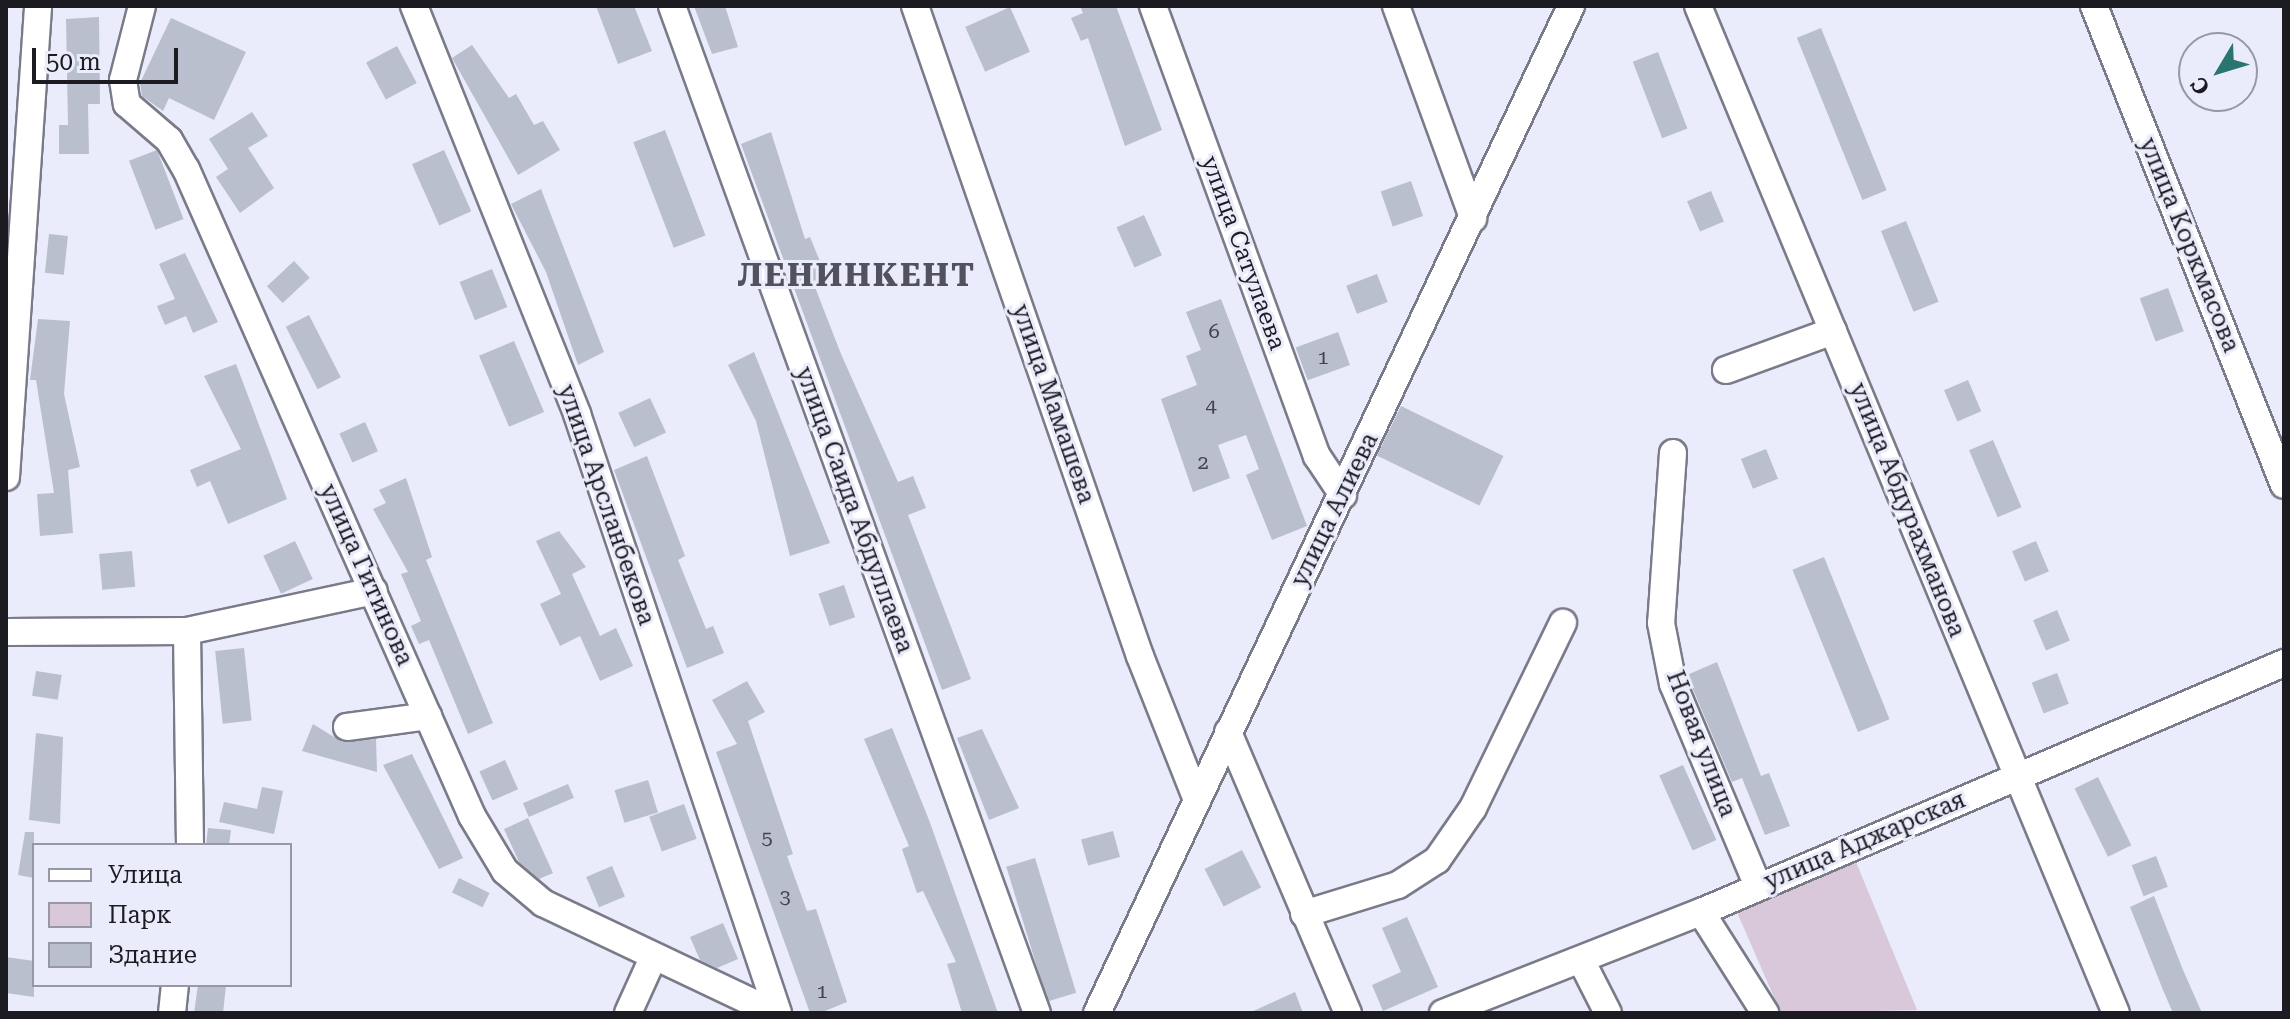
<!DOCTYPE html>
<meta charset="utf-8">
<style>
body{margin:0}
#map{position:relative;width:2290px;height:1019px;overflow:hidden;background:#eaebfb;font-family:"Roboto Serif",serif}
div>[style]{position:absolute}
.green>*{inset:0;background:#d8c8da}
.building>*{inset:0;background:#b9bfcd;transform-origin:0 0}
.roads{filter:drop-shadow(2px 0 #7a7b89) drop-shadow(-2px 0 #7a7b89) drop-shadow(0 2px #7a7b89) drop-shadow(0 -2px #7a7b89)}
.minor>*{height:26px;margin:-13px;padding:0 13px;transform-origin:13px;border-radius:13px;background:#fff}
span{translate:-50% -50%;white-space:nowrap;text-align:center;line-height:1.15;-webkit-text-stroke:6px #eaebfb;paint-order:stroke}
.number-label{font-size:20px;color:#42444c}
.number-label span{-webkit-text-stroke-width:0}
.street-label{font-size:24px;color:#1b1b21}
.district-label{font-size:32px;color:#52525f;font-weight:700;letter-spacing:2px}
.frame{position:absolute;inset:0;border:8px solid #1b1b21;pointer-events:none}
.legend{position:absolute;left:32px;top:843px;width:260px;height:144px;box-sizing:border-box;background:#eaebfb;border:2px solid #9798a4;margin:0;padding:10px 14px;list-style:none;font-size:24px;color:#1b1b21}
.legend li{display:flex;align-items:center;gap:16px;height:40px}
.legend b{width:40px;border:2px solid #9798a4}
.north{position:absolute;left:2178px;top:32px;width:80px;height:80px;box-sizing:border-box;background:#eaebfb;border:2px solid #9798a4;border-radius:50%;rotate:232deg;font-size:22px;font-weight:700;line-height:32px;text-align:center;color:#1b1b21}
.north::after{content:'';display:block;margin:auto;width:28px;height:36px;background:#2b7571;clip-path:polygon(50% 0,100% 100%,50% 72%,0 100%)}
.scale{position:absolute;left:32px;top:48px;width:146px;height:36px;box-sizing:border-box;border:4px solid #1b1b21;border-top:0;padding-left:10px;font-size:24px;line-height:28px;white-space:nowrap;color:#1b1b21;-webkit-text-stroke:6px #eaebfb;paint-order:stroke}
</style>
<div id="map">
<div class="green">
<div style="clip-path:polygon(1856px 862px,1917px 1010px,1781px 1013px,1736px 910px)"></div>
</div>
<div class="building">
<div style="clip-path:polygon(596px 6px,634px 6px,652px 51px,618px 64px)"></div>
<div style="clip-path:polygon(694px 6px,725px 6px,738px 47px,712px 54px)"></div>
<div style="clip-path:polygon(1080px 6px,1116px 6px,1162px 130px,1125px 146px,1088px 38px,1081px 41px,1071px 18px,1083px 13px)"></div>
<div style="left:1010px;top:7px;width:49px;height:49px;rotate:66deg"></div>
<div style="clip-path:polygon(99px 17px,100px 104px,88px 104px,89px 154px,59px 154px,59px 125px,68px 125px,66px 19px)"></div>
<div style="clip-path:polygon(171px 18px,246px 52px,214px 120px,169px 98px,163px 111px,142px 96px,140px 83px)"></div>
<div style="left:1821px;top:28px;width:175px;height:26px;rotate:68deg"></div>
<div style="clip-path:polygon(472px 45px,509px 98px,516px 94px,534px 125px,543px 121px,560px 150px,518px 175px,452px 58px)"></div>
<div style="left:397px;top:46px;width:42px;height:35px;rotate:62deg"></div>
<div style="left:1658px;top:52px;width:82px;height:27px;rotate:69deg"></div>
<div style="clip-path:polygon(252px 112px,268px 136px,248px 148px,274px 188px,240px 213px,216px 177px,228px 169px,209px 139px)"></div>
<div style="left:665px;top:130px;width:113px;height:34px;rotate:69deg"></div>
<div style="clip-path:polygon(771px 132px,805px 239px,810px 237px,826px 276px,813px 282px,841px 354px,898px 482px,913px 476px,926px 508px,908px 515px,971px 679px,942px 690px,741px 144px)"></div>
<div style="left:157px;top:150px;width:74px;height:30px;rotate:69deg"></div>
<div style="left:444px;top:150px;width:67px;height:35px;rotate:66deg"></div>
<div style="left:1411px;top:181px;width:37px;height:32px;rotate:71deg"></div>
<div style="clip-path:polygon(541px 189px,604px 352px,578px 365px,546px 272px,511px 204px)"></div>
<div style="left:1711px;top:191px;width:33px;height:26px;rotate:67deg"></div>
<div style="left:1144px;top:215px;width:44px;height:30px;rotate:66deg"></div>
<div style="left:1906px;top:221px;width:87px;height:27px;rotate:68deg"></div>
<div style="left:49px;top:234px;width:19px;height:39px;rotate:6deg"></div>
<div style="clip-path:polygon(185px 253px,218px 322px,193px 333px,186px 316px,165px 325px,157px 306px,175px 299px,159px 264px)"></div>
<div style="left:294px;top:261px;width:23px;height:37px;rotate:47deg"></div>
<div style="left:492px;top:269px;width:41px;height:35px;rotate:68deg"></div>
<div style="left:1377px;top:274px;width:30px;height:33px;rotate:69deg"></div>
<div style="left:2168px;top:288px;width:46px;height:30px;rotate:70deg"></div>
<div style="clip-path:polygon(1221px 299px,1307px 526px,1272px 540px,1246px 475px,1259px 469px,1246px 435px,1218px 445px,1230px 478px,1193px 492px,1161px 399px,1197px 385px,1186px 356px,1201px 350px,1186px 312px)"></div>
<div style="left:309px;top:315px;width:70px;height:26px;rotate:63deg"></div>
<div style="clip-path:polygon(38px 319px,70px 321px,64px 394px,80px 467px,68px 470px,73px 533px,63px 534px,40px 536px,37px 494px,54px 493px,36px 380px,30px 380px)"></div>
<div style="left:1338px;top:332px;width:35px;height:45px;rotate:70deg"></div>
<div style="left:514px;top:341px;width:77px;height:38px;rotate:67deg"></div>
<div style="clip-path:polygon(754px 352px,830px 543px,790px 556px,756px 421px,728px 365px)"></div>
<div style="clip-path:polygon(236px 364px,287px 499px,228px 524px,210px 481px,197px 487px,190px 470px,241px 449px,204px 376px)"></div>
<div style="left:1968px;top:380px;width:34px;height:26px;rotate:67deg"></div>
<div style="left:650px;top:398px;width:38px;height:35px;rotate:65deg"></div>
<div style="left:1401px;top:406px;width:114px;height:55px;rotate:26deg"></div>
<div style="left:365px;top:422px;width:32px;height:28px;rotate:66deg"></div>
<div style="left:1993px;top:440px;width:73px;height:26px;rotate:67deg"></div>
<div style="left:1766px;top:449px;width:32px;height:27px;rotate:68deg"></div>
<div style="clip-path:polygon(647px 456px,685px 556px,678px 560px,706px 629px,713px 626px,724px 653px,687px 668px,614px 470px)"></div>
<div style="clip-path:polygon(406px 478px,432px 557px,426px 560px,493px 723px,468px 734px,429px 640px,419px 644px,411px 626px,421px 621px,401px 574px,408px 572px,373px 509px,386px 503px,379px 490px)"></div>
<div style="clip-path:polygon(559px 531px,586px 567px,572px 574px,600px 636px,616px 628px,633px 666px,600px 681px,580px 636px,560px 646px,540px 604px,561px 594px,536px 541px)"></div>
<div style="left:295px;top:541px;width:42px;height:35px;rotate:65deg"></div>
<div style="left:2036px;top:541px;width:33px;height:26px;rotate:67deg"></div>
<div style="left:132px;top:551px;width:36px;height:33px;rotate:85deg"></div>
<div style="left:1824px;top:557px;width:175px;height:34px;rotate:68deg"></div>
<div style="left:844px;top:585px;width:34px;height:27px;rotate:71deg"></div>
<div style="left:2057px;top:610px;width:33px;height:26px;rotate:67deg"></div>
<div style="left:244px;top:648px;width:73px;height:29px;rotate:84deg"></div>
<div style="clip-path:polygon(1717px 662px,1761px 776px,1769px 773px,1790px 826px,1765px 835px,1742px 778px,1732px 782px,1687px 675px)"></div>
<div style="left:36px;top:671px;width:26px;height:25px;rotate:9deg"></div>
<div style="left:2057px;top:673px;width:33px;height:27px;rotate:69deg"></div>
<div style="clip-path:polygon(747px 681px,765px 712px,748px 721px,793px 854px,787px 856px,807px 911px,816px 909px,847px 1002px,820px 1013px,810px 1013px,716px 752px,737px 744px,712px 700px)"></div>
<div style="clip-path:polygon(313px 724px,342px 742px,376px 739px,377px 772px,302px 751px)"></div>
<div style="clip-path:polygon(892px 728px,929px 820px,998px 1013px,962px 1013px,947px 964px,956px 962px,923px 891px,917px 893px,902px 849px,909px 846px,864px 739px)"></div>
<div style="clip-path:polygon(982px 729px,1019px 808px,989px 820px,957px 738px)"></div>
<div style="clip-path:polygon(36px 733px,63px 737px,60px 824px,29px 820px)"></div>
<div style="clip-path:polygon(412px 754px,463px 858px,439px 869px,383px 765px)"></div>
<div style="left:505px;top:760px;width:32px;height:28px;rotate:66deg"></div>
<div style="left:1683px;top:765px;width:82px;height:26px;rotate:66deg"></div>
<div style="left:2098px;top:777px;width:76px;height:26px;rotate:64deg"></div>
<div style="left:648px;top:780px;width:34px;height:35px;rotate:73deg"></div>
<div style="left:568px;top:784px;width:15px;height:49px;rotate:67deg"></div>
<div style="clip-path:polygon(262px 787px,283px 791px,274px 834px,219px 822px,224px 802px,257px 809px)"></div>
<div style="left:684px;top:804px;width:37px;height:37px;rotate:70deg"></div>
<div style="clip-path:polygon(528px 818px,553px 873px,539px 879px,519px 862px,504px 829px)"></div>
<div style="clip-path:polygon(208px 828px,231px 830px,229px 845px,206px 845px)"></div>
<div style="left:1113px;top:831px;width:27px;height:33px;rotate:75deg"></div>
<div style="clip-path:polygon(25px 832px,34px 832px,34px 878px,18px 875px)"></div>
<div style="left:1242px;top:850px;width:42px;height:42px;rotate:63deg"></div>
<div style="left:2156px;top:856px;width:33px;height:26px;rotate:69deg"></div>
<div style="left:1035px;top:858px;width:141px;height:30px;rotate:73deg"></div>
<div style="left:612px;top:866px;width:33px;height:28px;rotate:67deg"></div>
<div style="left:459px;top:878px;width:34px;height:16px;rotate:26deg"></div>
<div style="clip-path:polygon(2154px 896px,2183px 970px,2202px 1013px,2173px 1013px,2163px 990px,2130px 907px)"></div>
<div style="clip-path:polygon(1407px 917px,1438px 987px,1383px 1011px,1372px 985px,1401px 972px,1382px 928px)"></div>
<div style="clip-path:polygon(723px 923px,738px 959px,717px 968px,700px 960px,690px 937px)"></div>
<div style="clip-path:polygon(6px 957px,34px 961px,34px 997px,6px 993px)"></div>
<div style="clip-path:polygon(198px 985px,226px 985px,223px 1013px,194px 1013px)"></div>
<div style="clip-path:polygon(1295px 992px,1303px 1013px,1249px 1013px)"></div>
</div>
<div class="roads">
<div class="minor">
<div style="left:142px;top:6px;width:76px;rotate:104.4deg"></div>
<div style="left:123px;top:80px;width:24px;rotate:81deg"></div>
<div style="left:127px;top:104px;width:55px;rotate:40.6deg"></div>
<div style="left:169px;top:140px;width:34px;rotate:60deg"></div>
<div style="left:186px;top:169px;width:707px;rotate:66.15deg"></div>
<div style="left:472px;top:816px;width:64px;rotate:59deg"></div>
<div style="left:505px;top:871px;width:50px;rotate:40.1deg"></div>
<div style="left:543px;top:903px;width:257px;rotate:25.4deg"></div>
<div style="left:414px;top:6px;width:439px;rotate:68.2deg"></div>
<div style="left:577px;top:414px;width:632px;rotate:71.45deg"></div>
<div style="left:672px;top:6px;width:1071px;rotate:70.08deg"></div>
<div style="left:915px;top:6px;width:688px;rotate:70.91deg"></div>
<div style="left:1140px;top:656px;width:155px;rotate:68.4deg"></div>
<div style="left:1153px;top:6px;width:479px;rotate:70deg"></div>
<div style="left:1317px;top:456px;width:47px;rotate:56.3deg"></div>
<div style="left:1396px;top:6px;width:226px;rotate:70deg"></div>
<div style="left:1698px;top:6px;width:1090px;rotate:67.46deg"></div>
<div style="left:2094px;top:6px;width:515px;rotate:68.36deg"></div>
<div style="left:1726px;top:370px;width:114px;rotate:-20deg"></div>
<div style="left:1673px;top:453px;width:170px;rotate:94deg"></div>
<div style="left:1661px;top:623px;width:62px;rotate:78.9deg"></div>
<div style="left:1673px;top:684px;width:219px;rotate:67.2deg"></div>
<div style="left:6px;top:477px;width:472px;rotate:-86.1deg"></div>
<div style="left:187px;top:631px;width:214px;rotate:89.2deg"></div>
<div style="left:6px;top:632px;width:181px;rotate:-0.3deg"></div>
<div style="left:187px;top:631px;width:191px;rotate:-12.1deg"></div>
<div style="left:347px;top:727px;width:82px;rotate:-7.7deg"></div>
<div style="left:1228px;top:732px;width:306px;rotate:66.9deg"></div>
<div style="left:1701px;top:912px;width:120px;rotate:57.6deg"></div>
<div style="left:1304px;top:914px;width:98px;rotate:-17.1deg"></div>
<div style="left:1398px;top:885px;width:46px;rotate:-32.7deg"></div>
<div style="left:1437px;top:860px;width:63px;rotate:-55.3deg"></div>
<div style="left:1473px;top:808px;width:206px;rotate:-64.1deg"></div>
<div style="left:1581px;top:960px;width:59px;rotate:63deg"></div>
<div style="left:172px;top:1013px;width:28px;rotate:-84deg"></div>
<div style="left:628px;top:1013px;width:60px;rotate:-65.6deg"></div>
<div style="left:1097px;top:1013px;width:1113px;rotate:-64.79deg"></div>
<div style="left:1443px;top:1013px;width:277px;rotate:-21.4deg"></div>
<div style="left:1701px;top:912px;width:634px;rotate:-23.13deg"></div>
</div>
</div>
<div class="number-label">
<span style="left:1214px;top:331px">6</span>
<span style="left:1323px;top:357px">1</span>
<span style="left:1211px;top:405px">4</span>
<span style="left:1203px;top:462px">2</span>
<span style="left:767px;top:837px">5</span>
<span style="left:785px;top:896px">3</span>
<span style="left:822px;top:991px">1</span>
</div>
<div class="street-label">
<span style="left:2189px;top:245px;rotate:68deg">улица Коркмасова</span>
<span style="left:1243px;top:253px;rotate:70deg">улица Сатулаева</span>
<span style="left:1053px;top:404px;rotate:71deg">улица Мамашева</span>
<span style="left:606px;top:505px;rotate:71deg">улица Арсланбекова</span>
<span style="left:854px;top:510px;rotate:70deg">улица Саида Абдуллаева</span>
<span style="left:1335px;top:510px;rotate:-64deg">улица Алиева</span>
<span style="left:1907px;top:510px;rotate:68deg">улица Абдурахманова</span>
<span style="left:366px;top:575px;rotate:66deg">улица Гитинова</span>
<span style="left:1701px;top:744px;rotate:69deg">Новая улица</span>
<span style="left:1865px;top:841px;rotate:-23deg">улица Аджарская</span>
</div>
<div class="district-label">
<span style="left:857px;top:275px">ЛЕНИНКЕНТ</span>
</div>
<div class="frame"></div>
<ul class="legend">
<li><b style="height:10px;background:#fff"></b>Улица</li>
<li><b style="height:22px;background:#d8c8da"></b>Парк</li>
<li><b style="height:22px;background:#b9bfcd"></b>Здание</li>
</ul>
<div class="north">С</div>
<div class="scale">50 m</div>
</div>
